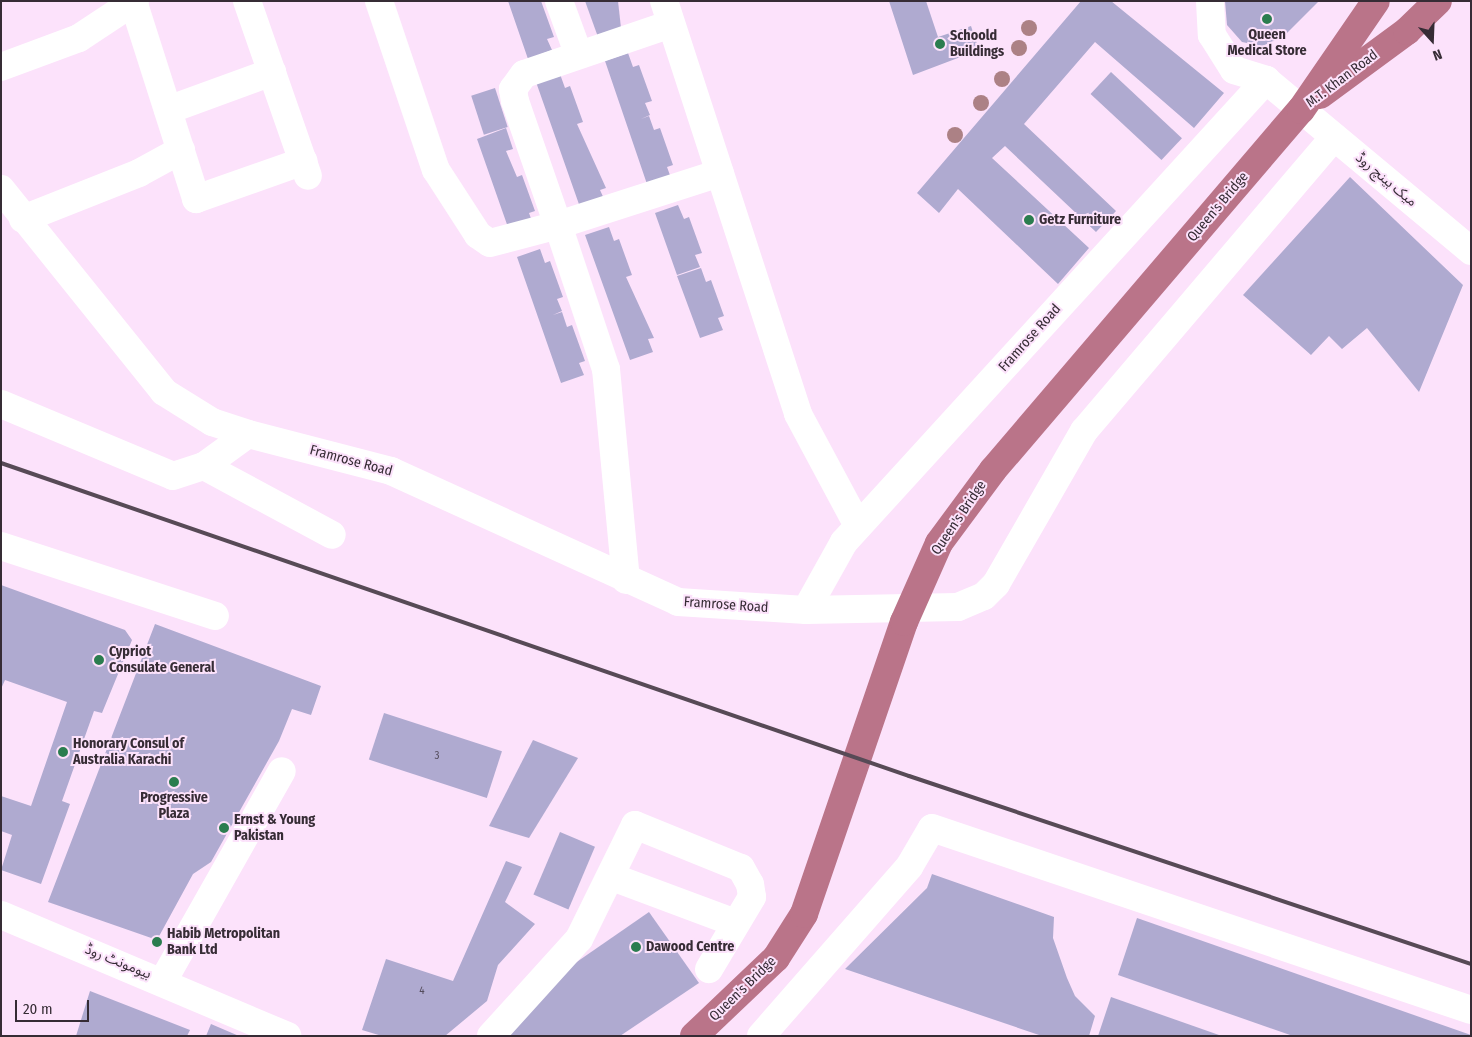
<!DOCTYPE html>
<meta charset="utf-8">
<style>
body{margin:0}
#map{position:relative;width:1472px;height:1037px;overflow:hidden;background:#fce2fb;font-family:"Fira Sans Condensed","Noto Sans Arabic",sans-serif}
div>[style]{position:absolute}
.building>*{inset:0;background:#afaad0;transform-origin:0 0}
.minor>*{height:28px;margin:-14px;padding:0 14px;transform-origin:14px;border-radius:14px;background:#fff}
.highway>*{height:28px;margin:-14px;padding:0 14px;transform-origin:14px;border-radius:14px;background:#ba7489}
.rail>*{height:4px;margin:-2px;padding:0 2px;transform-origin:2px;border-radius:2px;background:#574a56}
.trees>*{width:16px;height:16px;margin:-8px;border-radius:50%;background:#ac8185}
.dots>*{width:14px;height:14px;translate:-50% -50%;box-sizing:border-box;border:2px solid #fce2fb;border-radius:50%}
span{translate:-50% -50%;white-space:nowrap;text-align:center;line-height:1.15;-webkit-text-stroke:4px #fce2fb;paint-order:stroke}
.number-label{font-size:11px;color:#544c5c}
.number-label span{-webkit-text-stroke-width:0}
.poi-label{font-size:14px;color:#362c35;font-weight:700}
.left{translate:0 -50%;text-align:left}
.street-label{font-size:14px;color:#362c35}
.frame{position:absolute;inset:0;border:2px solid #362c35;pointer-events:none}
.north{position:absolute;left:1407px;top:15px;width:50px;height:50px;-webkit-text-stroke:4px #fce2fb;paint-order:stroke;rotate:160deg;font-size:14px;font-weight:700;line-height:20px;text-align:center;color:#362c35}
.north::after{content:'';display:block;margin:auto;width:18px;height:22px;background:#362c35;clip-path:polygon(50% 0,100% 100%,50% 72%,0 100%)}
.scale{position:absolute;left:15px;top:1000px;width:74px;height:22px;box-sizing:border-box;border:2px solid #362c35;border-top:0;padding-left:6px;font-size:15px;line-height:18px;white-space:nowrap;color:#362c35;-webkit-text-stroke:4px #fce2fb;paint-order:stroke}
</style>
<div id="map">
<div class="building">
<div style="clip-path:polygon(508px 1px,541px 1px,554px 37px,547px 39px,552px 50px,528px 59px)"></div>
<div style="clip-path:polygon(585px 1px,618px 1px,621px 28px,598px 37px)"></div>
<div style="clip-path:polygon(889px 1px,926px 1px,938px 37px,971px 26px,979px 50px,913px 75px)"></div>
<div style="clip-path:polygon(1081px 1px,1111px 1px,1224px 93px,1194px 128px,1095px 42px,1024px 124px,1116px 211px,1096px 232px,1005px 146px,992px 158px,1089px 248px,1058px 284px,958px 189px,939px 213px,917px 193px)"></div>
<div style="clip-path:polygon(1225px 1px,1319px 1px,1283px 37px,1262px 46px,1242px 42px,1227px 25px)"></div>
<div style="clip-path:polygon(628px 53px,633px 67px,639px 65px,652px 101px,645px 103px,650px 115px,641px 119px,649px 116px,654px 130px,660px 128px,673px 165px,667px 167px,671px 178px,648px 187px,605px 61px)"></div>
<div style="left:1111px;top:72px;width:97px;height:30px;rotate:43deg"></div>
<div style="clip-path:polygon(560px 74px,565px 88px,570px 86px,583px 122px,577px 124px,606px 188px,600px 190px,605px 201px,581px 210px,536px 82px)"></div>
<div style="left:495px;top:88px;width:41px;height:25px;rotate:72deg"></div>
<div style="clip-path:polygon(506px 128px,513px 149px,506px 151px,517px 177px,522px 175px,535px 211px,529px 213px,533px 224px,510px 233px,477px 139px)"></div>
<div style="clip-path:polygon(1350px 177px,1463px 285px,1419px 392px,1367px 328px,1342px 349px,1329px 336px,1311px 355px,1243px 295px)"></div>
<div style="clip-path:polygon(678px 205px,684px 219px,689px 217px,702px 253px,695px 255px,700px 267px,677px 275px,655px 213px)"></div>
<div style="clip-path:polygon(609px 227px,614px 241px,619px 239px,632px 275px,626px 277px,654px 338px,648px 339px,653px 352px,630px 360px,585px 235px)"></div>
<div style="clip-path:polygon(540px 249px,545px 263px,550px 261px,563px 297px,557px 299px,562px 311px,553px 315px,562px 312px,567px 327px,572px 325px,585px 361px,579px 363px,584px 375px,561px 383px,517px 257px)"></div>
<div style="clip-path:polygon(701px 268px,706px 282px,711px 280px,724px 316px,718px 318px,723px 330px,700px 338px,677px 276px)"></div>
<div style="clip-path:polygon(1px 585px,125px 630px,132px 640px,102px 713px,94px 711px,62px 801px,70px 804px,41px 884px,1px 870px,12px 835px,1px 831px,1px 796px,31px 806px,67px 702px,5px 680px,1px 689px)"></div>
<div style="clip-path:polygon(155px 624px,321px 686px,311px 715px,292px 709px,279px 741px,211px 862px,193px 874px,157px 940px,48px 902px)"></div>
<div style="left:384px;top:713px;width:124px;height:49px;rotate:18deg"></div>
<div style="clip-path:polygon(533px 740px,578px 758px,529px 838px,489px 826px)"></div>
<div style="left:560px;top:832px;width:38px;height:68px;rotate:23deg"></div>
<div style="clip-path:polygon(506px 861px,522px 867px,505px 902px,535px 924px,498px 965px,487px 1001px,445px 1036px,382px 1036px,362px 1030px,386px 959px,453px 981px)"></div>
<div style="clip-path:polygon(932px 874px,1054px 917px,1053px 938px,1067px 978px,1075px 996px,1095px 1016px,1089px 1036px,1042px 1036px,845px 969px,927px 888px)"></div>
<div style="clip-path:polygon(649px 912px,699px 983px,620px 1036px,494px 1036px,487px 1024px)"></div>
<div style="clip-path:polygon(1137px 918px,1471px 1035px,1471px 1036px,1293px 1036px,1118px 975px)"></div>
<div style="clip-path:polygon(90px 991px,190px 1030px,187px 1036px,76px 1036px)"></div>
<div style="clip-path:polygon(1111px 997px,1219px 1035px,1219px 1036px,1098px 1036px)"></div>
<div style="clip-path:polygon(211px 1024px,239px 1036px,206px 1036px)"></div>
</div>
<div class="minor">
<div style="left:133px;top:1px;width:208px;rotate:72.3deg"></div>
<div style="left:196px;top:199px;width:114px;rotate:-19.4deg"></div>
<div style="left:247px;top:1px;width:185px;rotate:70.8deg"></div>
<div style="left:379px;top:1px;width:178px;rotate:71.4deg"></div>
<div style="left:436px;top:170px;width:77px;rotate:57.1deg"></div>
<div style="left:478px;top:235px;width:14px;rotate:34deg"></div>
<div style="left:490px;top:243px;width:70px;rotate:-14.8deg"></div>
<div style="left:558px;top:225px;width:152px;rotate:71.6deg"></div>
<div style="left:606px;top:369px;width:212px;rotate:84.6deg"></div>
<div style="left:559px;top:1px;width:55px;rotate:69.9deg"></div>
<div style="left:664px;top:1px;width:434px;rotate:72deg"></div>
<div style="left:798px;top:414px;width:127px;rotate:61.8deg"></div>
<div style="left:1210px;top:1px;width:34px;rotate:87deg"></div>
<div style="left:1212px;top:35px;width:41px;rotate:57.8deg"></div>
<div style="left:1234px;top:70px;width:34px;rotate:17deg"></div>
<div style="left:1266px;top:80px;width:267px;rotate:39.8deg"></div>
<div style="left:671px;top:24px;width:155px;rotate:161.2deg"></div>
<div style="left:524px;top:74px;width:19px;rotate:126deg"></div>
<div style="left:513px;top:89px;width:12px;rotate:81deg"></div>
<div style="left:515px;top:101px;width:131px;rotate:70.9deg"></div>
<div style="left:558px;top:225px;width:170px;rotate:-17.8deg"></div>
<div style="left:1px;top:67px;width:83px;rotate:-20.4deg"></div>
<div style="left:79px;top:38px;width:67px;rotate:-33.5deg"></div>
<div style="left:168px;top:110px;width:111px;rotate:-20.1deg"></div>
<div style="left:1px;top:189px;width:260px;rotate:51.2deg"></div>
<div style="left:164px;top:392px;width:57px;rotate:32deg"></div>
<div style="left:212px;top:422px;width:38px;rotate:18deg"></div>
<div style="left:23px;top:219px;width:125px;rotate:-21.6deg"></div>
<div style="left:139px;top:173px;width:48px;rotate:-28.7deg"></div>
<div style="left:1px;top:404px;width:186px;rotate:22.7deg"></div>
<div style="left:173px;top:476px;width:33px;rotate:-18deg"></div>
<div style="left:204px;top:466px;width:54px;rotate:-36deg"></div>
<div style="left:248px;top:434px;width:148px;rotate:14.5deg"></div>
<div style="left:391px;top:471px;width:315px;rotate:24.5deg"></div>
<div style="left:678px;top:602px;width:128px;rotate:3.6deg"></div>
<div style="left:806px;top:610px;width:78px;rotate:-60.8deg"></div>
<div style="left:844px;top:542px;width:626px;rotate:-47.59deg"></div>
<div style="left:204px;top:466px;width:145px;rotate:28.3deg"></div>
<div style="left:1px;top:546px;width:225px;rotate:18.1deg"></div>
<div style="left:806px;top:610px;width:152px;rotate:-1.1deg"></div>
<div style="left:958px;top:607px;width:28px;rotate:-23deg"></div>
<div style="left:984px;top:596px;width:17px;rotate:-45deg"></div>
<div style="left:996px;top:584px;width:177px;rotate:-60.1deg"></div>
<div style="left:1084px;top:431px;width:386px;rotate:-49.6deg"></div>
<div style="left:612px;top:877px;width:132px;rotate:20.4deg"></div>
<div style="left:1px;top:915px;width:311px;rotate:22.9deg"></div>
<div style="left:163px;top:981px;width:241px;rotate:-60.5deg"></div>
<div style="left:491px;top:1036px;width:131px;rotate:-47.8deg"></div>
<div style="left:579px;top:939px;width:127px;rotate:-63.8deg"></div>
<div style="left:635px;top:825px;width:114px;rotate:22.1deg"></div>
<div style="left:741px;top:868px;width:18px;rotate:61deg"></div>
<div style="left:750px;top:884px;width:13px;rotate:81deg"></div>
<div style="left:752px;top:897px;width:84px;rotate:120.8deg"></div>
<div style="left:761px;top:1036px;width:225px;rotate:-48.8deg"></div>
<div style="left:909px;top:867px;width:45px;rotate:-59.5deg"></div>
<div style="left:932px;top:828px;width:569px;rotate:18.66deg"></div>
</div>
<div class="highway">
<div style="left:1320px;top:95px;width:108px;rotate:-36.3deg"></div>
<div style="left:1407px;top:31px;width:43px;rotate:-44.1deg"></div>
<div style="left:694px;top:1036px;width:113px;rotate:-43.6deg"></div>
<div style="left:776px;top:958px;width:52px;rotate:-57.5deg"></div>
<div style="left:804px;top:914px;width:309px;rotate:-71.1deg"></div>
<div style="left:904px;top:622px;width:86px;rotate:-66.1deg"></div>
<div style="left:939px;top:543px;width:91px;rotate:-53.5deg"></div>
<div style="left:993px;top:470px;width:474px;rotate:-49.5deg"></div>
<div style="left:1301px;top:110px;width:132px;rotate:-55.5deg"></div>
</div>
<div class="rail">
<div style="left:1px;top:463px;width:960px;rotate:19.02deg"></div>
<div style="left:909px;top:776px;width:593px;rotate:18.5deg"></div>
</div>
<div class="trees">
<div style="left:1029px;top:28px"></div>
<div style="left:1019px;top:48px"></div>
<div style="left:1002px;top:79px"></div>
<div style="left:981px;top:103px"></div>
<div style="left:955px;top:135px"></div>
</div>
<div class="dots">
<div style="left:1267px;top:19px;background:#2b7d4f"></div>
<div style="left:940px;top:44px;background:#2b7d4f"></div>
<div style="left:1029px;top:220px;background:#2b7d4f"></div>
<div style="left:99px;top:660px;background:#2b7d4f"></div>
<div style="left:63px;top:752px;background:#2b7d4f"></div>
<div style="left:174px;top:782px;background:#2b7d4f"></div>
<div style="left:224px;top:828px;background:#2b7d4f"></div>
<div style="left:157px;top:942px;background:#2b7d4f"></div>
<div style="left:636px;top:947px;background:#2b7d4f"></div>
</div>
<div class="number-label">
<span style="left:437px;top:756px">3</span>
<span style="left:422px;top:991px">4</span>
</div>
<div class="poi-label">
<span style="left:1267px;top:43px">Queen<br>Medical Store</span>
<span class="left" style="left:950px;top:44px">Schoold<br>Buildings</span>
<span class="left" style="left:1039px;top:220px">Getz Furniture</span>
<span class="left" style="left:109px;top:660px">Cypriot<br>Consulate General</span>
<span class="left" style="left:73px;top:752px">Honorary Consul of<br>Australia Karachi</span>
<span style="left:174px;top:806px">Progressive<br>Plaza</span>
<span class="left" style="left:234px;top:828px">Ernst &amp; Young<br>Pakistan</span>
<span class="left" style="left:167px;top:942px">Habib Metropolitan<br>Bank Ltd</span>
<span class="left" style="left:646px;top:947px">Dawood Centre</span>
</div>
<div class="street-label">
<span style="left:1342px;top:79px;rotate:-37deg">M.T. Khan Road</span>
<span style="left:1386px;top:180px;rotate:40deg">میک ہینچ روڈ</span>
<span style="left:1218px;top:207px;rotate:-50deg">Queen's Bridge</span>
<span style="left:1030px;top:338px;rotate:-48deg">Framrose Road</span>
<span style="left:351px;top:461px;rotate:15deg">Framrose Road</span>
<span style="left:959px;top:518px;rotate:-56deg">Queen's Bridge</span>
<span style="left:726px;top:605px;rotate:4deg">Framrose Road</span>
<span style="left:118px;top:962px;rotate:22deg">بیومونٹ روڈ</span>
<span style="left:743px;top:989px;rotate:-44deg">Queen's Bridge</span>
</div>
<div class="frame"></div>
<div class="north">N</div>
<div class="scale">20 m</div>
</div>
